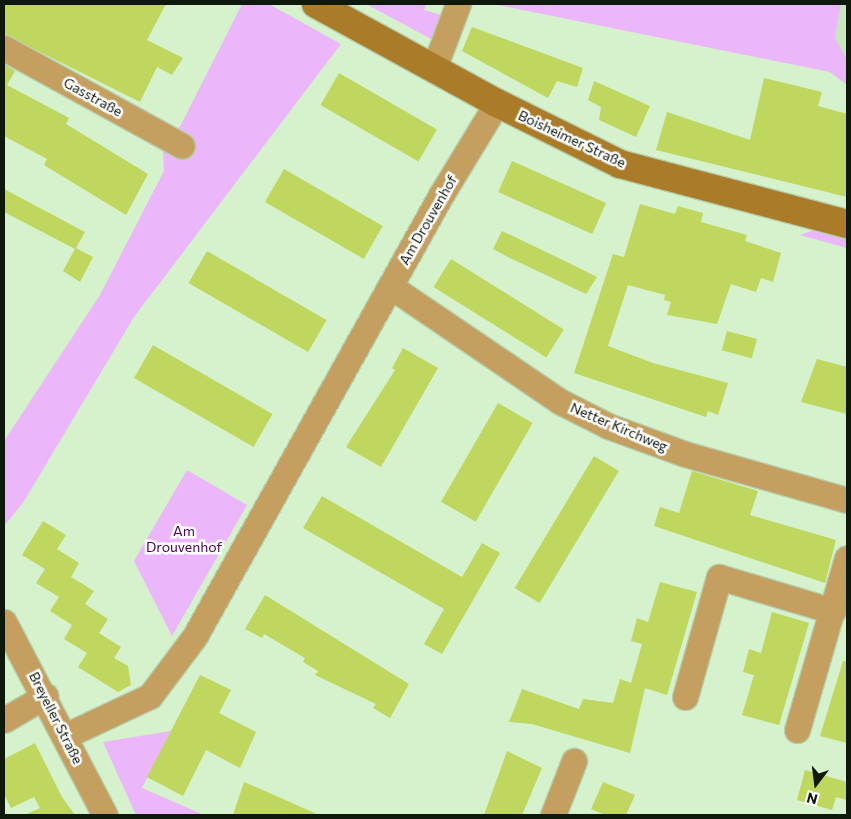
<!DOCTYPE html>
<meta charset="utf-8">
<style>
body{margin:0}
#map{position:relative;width:851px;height:819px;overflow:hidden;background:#d5f2cc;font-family:Commissioner,sans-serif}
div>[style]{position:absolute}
.built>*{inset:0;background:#c6e8bc}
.green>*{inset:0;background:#ebb6fa}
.building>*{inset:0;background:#bfd65f;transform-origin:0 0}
.roads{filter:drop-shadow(1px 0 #b5cfad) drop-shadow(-1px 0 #b5cfad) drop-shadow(0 1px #b5cfad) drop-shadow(0 -1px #b5cfad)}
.street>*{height:25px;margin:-12.5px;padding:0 12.5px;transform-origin:12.5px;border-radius:12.5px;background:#c59f60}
.secondary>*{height:28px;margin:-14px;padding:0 14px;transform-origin:14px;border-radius:14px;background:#aa7c29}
span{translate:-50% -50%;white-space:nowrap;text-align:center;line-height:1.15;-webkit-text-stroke:5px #fff;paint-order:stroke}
.street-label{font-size:14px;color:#0e180b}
.park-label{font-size:14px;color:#460056}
.frame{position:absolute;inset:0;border:5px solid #0e180b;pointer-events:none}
.north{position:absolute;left:791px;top:759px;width:50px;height:50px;-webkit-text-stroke:4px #fff;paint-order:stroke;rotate:195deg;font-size:14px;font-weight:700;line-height:20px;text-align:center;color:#0e180b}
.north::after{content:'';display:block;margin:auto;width:18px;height:22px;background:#0e180b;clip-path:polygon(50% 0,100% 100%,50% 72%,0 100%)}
</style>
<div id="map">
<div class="built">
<div style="clip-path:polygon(841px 4px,847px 4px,847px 59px,835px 38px)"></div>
</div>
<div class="green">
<div style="clip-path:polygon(242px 4px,269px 4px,341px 44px,134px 317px,23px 503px,4px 526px,4px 441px,100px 295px,164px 171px,163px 151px,181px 125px)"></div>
<div style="clip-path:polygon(366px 4px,426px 4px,424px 10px,442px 15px,433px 40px)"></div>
<div style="clip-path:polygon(493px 4px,841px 4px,835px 38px,847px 59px,847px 85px,830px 72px)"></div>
<div style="clip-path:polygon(814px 230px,847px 237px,847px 248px,800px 235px)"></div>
<div style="clip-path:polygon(187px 470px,247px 505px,172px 636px,134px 561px)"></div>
<div style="clip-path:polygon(171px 731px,142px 788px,204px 815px,136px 815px,103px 742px)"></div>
</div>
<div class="building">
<div style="clip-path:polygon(4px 4px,166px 4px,147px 40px,183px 58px,172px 75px,157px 67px,140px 102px,4px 34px)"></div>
<div style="clip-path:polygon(472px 27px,583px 68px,577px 87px,557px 81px,548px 98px,462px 51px)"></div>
<div style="clip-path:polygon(4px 64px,15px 71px,7px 85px,69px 118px,66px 124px,148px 174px,126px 215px,44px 165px,47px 159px,4px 136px)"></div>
<div style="left:339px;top:73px;width:113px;height:37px;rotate:30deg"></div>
<div style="clip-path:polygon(764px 78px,822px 92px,818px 106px,847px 114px,847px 197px,656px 150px,667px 112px,750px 140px)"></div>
<div style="clip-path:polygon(594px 81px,650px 106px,636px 137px,599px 120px,601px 107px,588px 100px)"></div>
<div style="left:512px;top:161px;width:103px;height:34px;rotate:24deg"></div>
<div style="left:284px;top:169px;width:114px;height:38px;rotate:30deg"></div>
<div style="clip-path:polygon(4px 189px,85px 232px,76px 248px,93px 257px,80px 282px,63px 271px,75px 249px,4px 212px)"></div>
<div style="clip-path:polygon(640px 204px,675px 214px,678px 206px,703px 213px,701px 222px,747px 235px,745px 241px,781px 253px,773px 282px,761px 278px,756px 292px,731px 284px,717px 324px,667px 315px,671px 302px,664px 300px,665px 295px,628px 285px,608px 346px,653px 363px,728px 383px,718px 415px,708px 411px,706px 417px,574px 373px,613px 254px,624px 257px)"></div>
<div style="clip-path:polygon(502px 231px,567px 262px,597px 277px,586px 294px,512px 259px,493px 249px)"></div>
<div style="left:207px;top:251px;width:138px;height:37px;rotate:30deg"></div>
<div style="left:451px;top:259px;width:133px;height:33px;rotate:32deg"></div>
<div style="left:727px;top:331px;width:31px;height:20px;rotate:15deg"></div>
<div style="left:153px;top:345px;width:138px;height:38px;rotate:30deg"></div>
<div style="clip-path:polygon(403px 348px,438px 368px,381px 467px,346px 447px,395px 370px,392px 368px)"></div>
<div style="clip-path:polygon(817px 359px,847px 367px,847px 414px,801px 402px)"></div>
<div style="left:498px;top:403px;width:40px;height:114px;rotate:30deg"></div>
<div style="left:594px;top:456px;width:29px;height:154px;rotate:31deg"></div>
<div style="clip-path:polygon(692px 471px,758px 491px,750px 515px,836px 540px,825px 583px,654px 526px,660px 507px,679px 513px)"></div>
<div style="clip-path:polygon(322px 496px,462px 577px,482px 543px,500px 553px,442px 654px,424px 644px,444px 609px,303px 528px)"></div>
<div style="clip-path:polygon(43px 521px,66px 535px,57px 549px,79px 563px,71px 577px,94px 591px,85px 604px,108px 619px,99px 633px,121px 647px,114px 658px,128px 666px,131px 685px,118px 692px,78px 667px,87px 653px,64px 639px,72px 625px,50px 611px,59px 597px,36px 583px,45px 569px,22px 555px)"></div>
<div style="clip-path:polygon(660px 582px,697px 592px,667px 695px,645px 688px,630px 753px,532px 724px,509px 722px,522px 689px,579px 709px,583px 699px,613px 703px,620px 679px,631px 683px,642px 644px,631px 641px,637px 618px,648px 622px)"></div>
<div style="clip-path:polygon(265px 595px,409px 684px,390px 718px,373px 708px,376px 704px,315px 675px,318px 671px,303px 662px,305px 658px,264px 634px,262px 638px,245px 629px)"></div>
<div style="clip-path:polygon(772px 612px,809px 623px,779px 725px,742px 715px,754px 675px,743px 672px,749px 649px,761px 653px)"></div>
<div style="clip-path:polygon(843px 661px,847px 661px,847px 743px,820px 736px)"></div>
<div style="clip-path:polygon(200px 675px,231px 690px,219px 713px,256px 732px,240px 768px,206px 750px,183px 796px,147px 777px)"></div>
<div style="clip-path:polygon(35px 743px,62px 797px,75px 815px,25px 815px,40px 808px,34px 797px,11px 808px,4px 794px,4px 759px)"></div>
<div style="clip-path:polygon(507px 751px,542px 768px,522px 815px,484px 815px)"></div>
<div style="clip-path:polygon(805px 770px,847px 782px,847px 800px,836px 797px,832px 810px,797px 800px)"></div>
<div style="clip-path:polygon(244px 782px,274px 795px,319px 815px,233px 815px)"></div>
<div style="clip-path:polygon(603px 782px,635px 795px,626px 815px,605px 815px,591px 809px)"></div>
</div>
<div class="roads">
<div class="street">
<div style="left:4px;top:48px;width:203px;rotate:28.8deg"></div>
<div style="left:434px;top:68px;width:68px;rotate:-69.4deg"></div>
<div style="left:390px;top:286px;width:204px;rotate:34.2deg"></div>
<div style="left:559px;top:401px;width:55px;rotate:27deg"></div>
<div style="left:608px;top:426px;width:82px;rotate:20deg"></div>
<div style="left:685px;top:454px;width:168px;rotate:15.9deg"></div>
<div style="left:4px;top:622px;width:218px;rotate:62.4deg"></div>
<div style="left:685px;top:697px;width:125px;rotate:-74.2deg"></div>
<div style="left:719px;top:577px;width:119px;rotate:16.6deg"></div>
<div style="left:4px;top:720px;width:48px;rotate:-30.3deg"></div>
<div style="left:797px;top:730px;width:179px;rotate:-73.8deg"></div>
<div style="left:65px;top:736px;width:94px;rotate:-25.2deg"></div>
<div style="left:150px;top:696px;width:75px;rotate:-53.1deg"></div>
<div style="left:195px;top:636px;width:505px;rotate:-60.85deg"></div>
<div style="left:441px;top:195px;width:108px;rotate:-58.7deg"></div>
<div style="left:553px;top:815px;width:58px;rotate:-68.7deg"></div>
</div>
<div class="secondary">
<div style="left:316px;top:4px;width:206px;rotate:28.7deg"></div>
<div style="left:497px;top:103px;width:137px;rotate:26.4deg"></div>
<div style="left:620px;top:164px;width:235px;rotate:14.8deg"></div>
</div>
</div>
<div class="street-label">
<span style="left:93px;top:97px;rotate:29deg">Gasstraße</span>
<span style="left:572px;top:139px;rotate:25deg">Boisheimer Straße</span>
<span style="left:428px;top:220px;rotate:-60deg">Am Drouvenhof</span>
<span style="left:619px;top:427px;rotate:23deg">Netter Kirchweg</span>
<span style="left:56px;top:718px;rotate:63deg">Breyeller Straße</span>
</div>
<div class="park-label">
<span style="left:184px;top:539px">Am<br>Drouvenhof</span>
</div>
<div class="frame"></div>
<div class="north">N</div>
</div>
